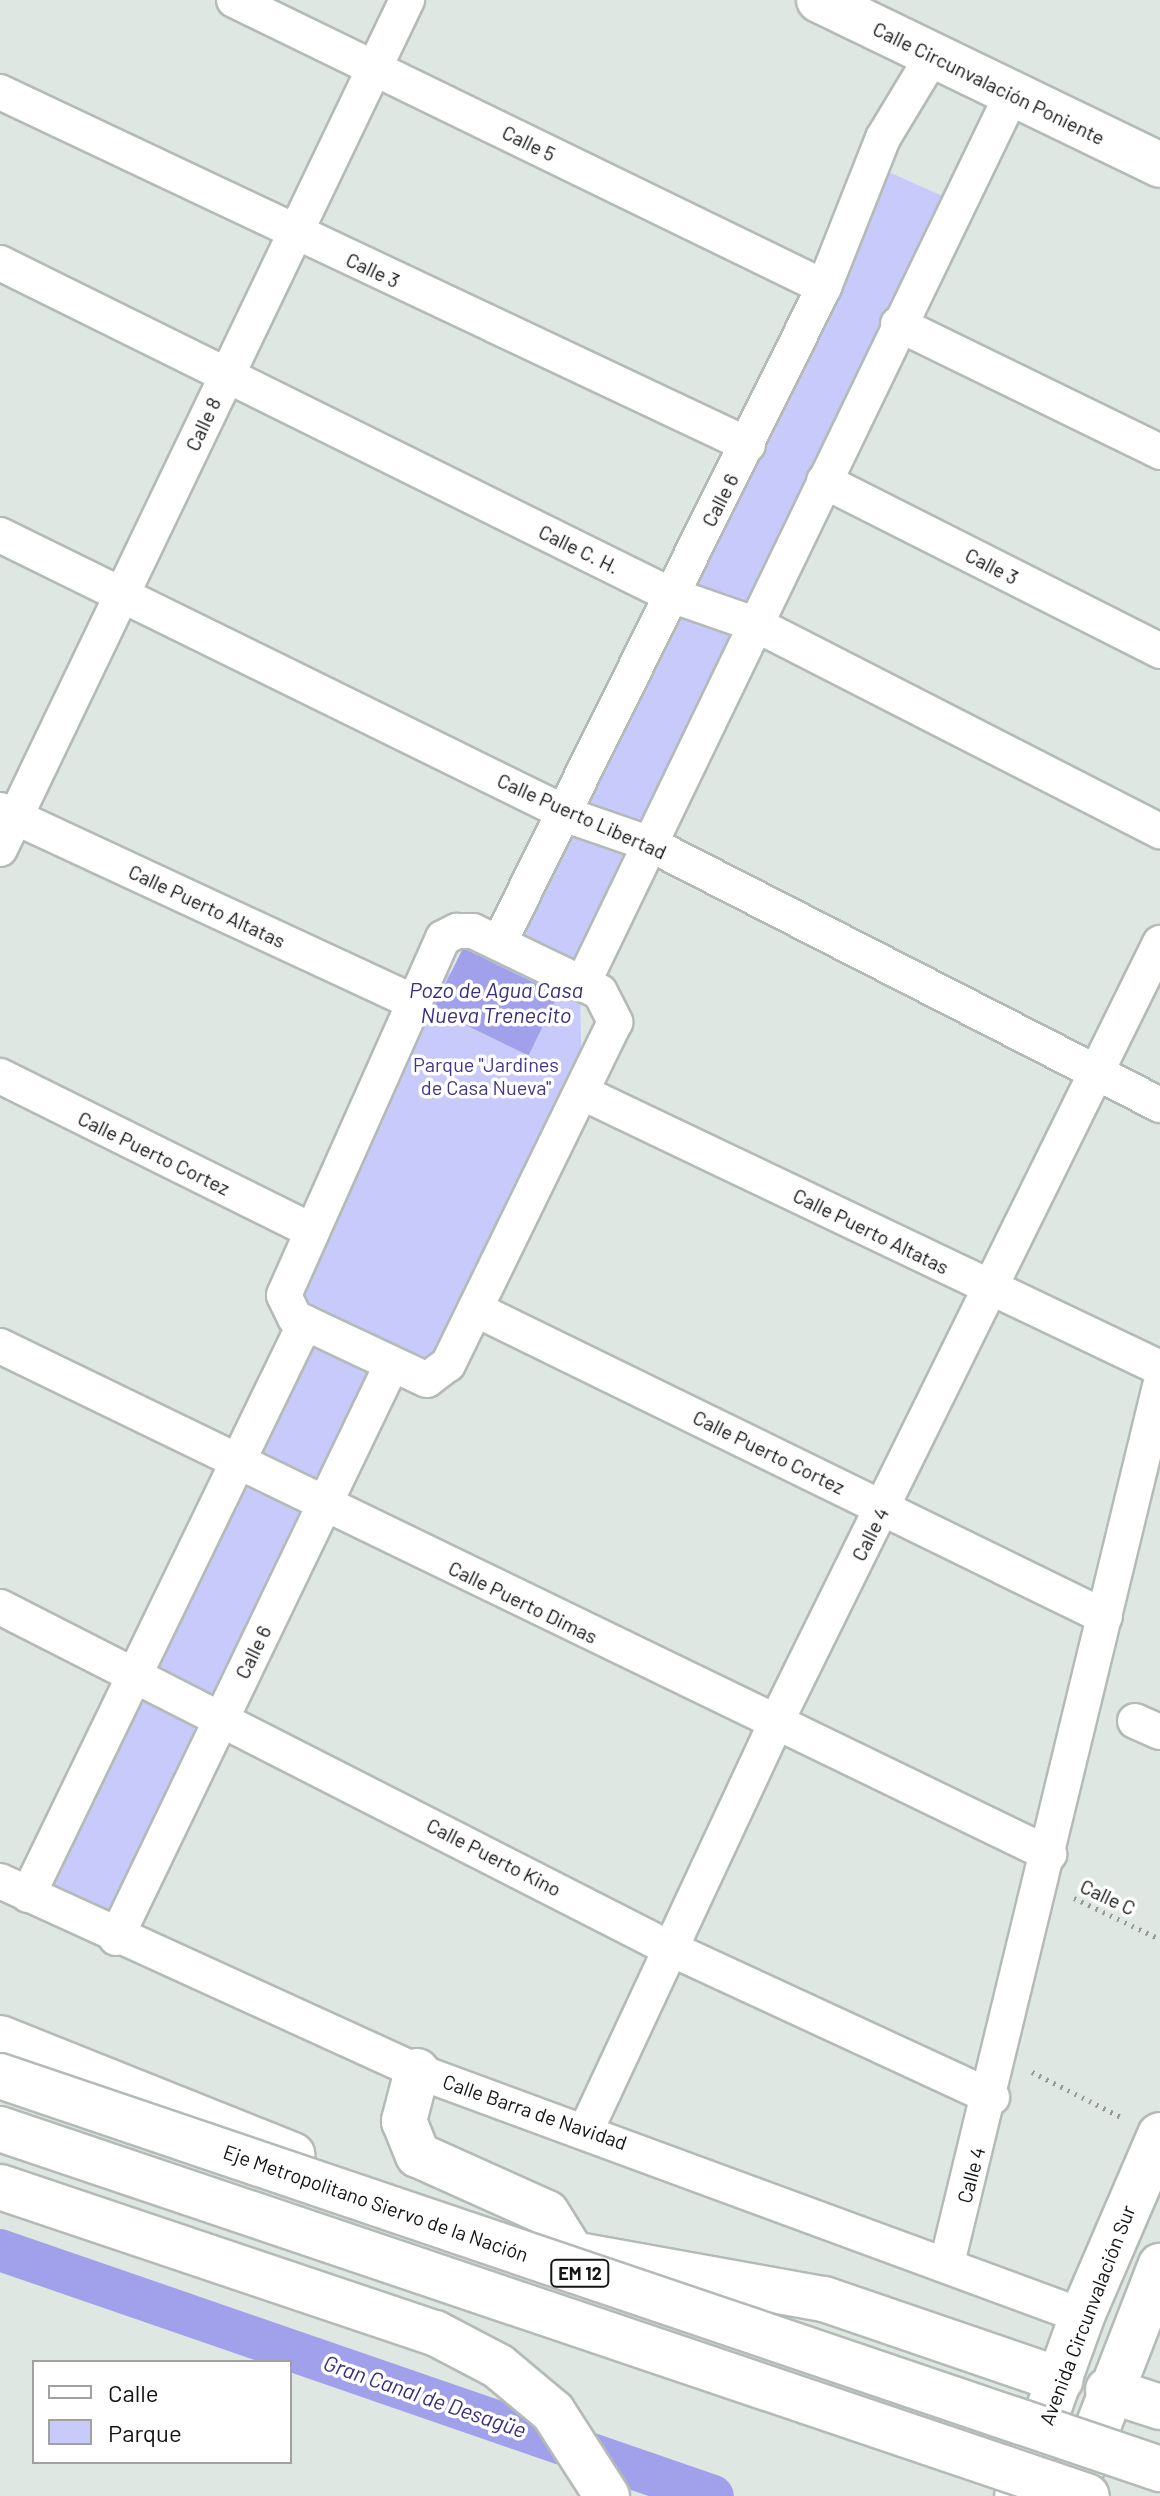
<!DOCTYPE html>
<meta charset="utf-8">
<style>
body{margin:0}
#map{position:relative;width:1160px;height:2496px;overflow:hidden;background:#dfe7e2;font-family:Barlow,sans-serif}
div>[style]{position:absolute}
.green>*{inset:0;background:#c7cafb}
.water>*{inset:0;background:#a0a1ea;transform-origin:0 0}
.canal>*{height:42px;margin:-21px;padding:0 21px;transform-origin:21px;border-radius:21px;background:#a0a1ea}
.path>*{height:5px;margin-top:-2.5px;transform-origin:0;background:repeating-linear-gradient(90deg,#939a96 0 2px,transparent 0 8px)}
.roads{filter:drop-shadow(2px 0 #b4bbb6) drop-shadow(-2px 0 #b4bbb6) drop-shadow(0 2px #b4bbb6) drop-shadow(0 -2px #b4bbb6)}
.street>*{height:34px;margin:-17px;padding:0 17px;transform-origin:17px;border-radius:17px;background:#fff}
.secondary>*{height:44px;margin:-22px;padding:0 22px;transform-origin:22px;border-radius:22px;background:#fff}
.highway>*{height:44px;margin:-22px;padding:0 22px;transform-origin:22px;border-radius:22px;background:#fff}
.bridges{filter:drop-shadow(2px 0 #b4bbb6) drop-shadow(-2px 0 #b4bbb6) drop-shadow(0 2px #b4bbb6) drop-shadow(0 -2px #b4bbb6)}
.highway-bridge>*{height:44px;margin:-22px;padding:0 22px;transform-origin:22px;border-radius:22px;background:#fff}
span{translate:-50% -50%;white-space:nowrap;text-align:center;line-height:1.15;-webkit-text-stroke:7px #fff;paint-order:stroke}
.shield-label span{padding:2px 6px;background:#fff;border:2px solid;border-radius:6px;-webkit-text-stroke-width:0}
.shield-label{font-size:18px;color:#121513;font-weight:700}
.street-label{font-size:20px;color:#121513}
.park-label{font-size:20px;color:#40388c}
.water-label{font-size:22px;color:#382f82;font-style:italic}
.legend{position:absolute;left:32px;top:2360px;width:260px;height:104px;box-sizing:border-box;background:#fff;border:2px solid #a0a1a1;margin:0;padding:10px 14px;list-style:none;font-size:24px;color:#121513}
.legend li{display:flex;align-items:center;gap:16px;height:40px}
.legend b{width:40px;border:2px solid #a0a1a1}
</style>
<div id="map">
<div class="green">
<div style="clip-path:polygon(871px 164px,958px 203px,580px 986px,582px 1092px,437px 1396px,390px 1370px,117px 1928px,31px 1890px,306px 1323px,278px 1307px,417px 998px,493px 940px,664px 569px,806px 280px)"></div>
</div>
<div class="water">
<div style="left:463px;top:948px;width:106px;height:68px;rotate:26deg"></div>
</div>
<div class="canal">
<div style="left:0;top:2250px;width:754px;rotate:19.04deg"></div>
</div>
<div class="path">
<div style="left:1074px;top:1898px;width:95px;rotate:25.5deg"></div>
<div style="left:1032px;top:2072px;width:102px;rotate:26.8deg"></div>
</div>
<div class="roads">
<div class="street">
<div style="left:234px;top:0;width:656px;rotate:25.94deg"></div>
<div style="left:0;top:92px;width:827px;rotate:25.26deg"></div>
<div style="left:0;top:263px;width:749px;rotate:26.33deg"></div>
<div style="left:671px;top:595px;width:91px;rotate:19.2deg"></div>
<div style="left:757px;top:625px;width:453px;rotate:27.1deg"></div>
<div style="left:898px;top:324px;width:292px;rotate:26deg"></div>
<div style="left:824px;top:481px;width:377px;rotate:26.8deg"></div>
<div style="left:0;top:535px;width:644px;rotate:26.17deg"></div>
<div style="left:578px;top:819px;width:76px;rotate:19.1deg"></div>
<div style="left:650px;top:844px;width:573px;rotate:27.1deg"></div>
<div style="left:0;top:810px;width:456px;rotate:24.9deg"></div>
<div style="left:0;top:849px;width:942px;rotate:-64.39deg"></div>
<div style="left:457px;top:931px;width:16px"></div>
<div style="left:473px;top:931px;width:141px;rotate:25.7deg"></div>
<div style="left:600px;top:992px;width:34px;rotate:63deg"></div>
<div style="left:615px;top:1022px;width:381px;rotate:116deg"></div>
<div style="left:448px;top:1364px;width:26px;rotate:143deg"></div>
<div style="left:427px;top:1380px;width:146px;rotate:-154.8deg"></div>
<div style="left:295px;top:1318px;width:25px;rotate:-116deg"></div>
<div style="left:284px;top:1295px;width:391px;rotate:-66deg"></div>
<div style="left:443px;top:938px;width:16px;rotate:-27deg"></div>
<div style="left:499px;top:943px;width:732px;rotate:-63.64deg"></div>
<div style="left:824px;top:287px;width:160px;rotate:-68.4deg"></div>
<div style="left:883px;top:138px;width:97px;rotate:-58.9deg"></div>
<div style="left:583px;top:983px;width:987px;rotate:-64.24deg"></div>
<div style="left:0;top:1076px;width:344px;rotate:26.4deg"></div>
<div style="left:583px;top:1093px;width:639px;rotate:25.48deg"></div>
<div style="left:475px;top:1309px;width:701px;rotate:26.05deg"></div>
<div style="left:0;top:1346px;width:1166px;rotate:25.84deg"></div>
<div style="left:0;top:1607px;width:751px;rotate:27.01deg"></div>
<div style="left:669px;top:1948px;width:356px;rotate:24.8deg"></div>
<div style="left:1135px;top:1721px;width:27px;rotate:24deg"></div>
<div style="left:0;top:1881px;width:458px;rotate:24.5deg"></div>
<div style="left:417px;top:2071px;width:709px;rotate:20.22deg"></div>
<div style="left:28px;top:1895px;width:636px;rotate:-64.16deg"></div>
<div style="left:116px;top:1938px;width:635px;rotate:-64.32deg"></div>
<div style="left:587px;top:2128px;width:446px;rotate:-65deg"></div>
<div style="left:775px;top:1724px;width:871px;rotate:-63.76deg"></div>
<div style="left:947px;top:2263px;width:902px;rotate:-76.35deg"></div>
</div>
<div class="secondary">
<div style="left:819px;top:0;width:379px;rotate:25.8deg"></div>
<div style="left:1017px;top:2496px;width:191px;rotate:-70.1deg"></div>
<div style="left:1082px;top:2316px;width:197px;rotate:-66.7deg"></div>
<div style="left:1071px;top:2496px;width:247px;rotate:-68.8deg"></div>
</div>
<div class="highway">
<div style="left:0;top:2038px;width:315px;rotate:21.8deg"></div>
<div style="left:417px;top:2071px;width:52px;rotate:104.6deg"></div>
<div style="left:404px;top:2121px;width:37px;rotate:68deg"></div>
<div style="left:418px;top:2155px;width:141px;rotate:24.2deg"></div>
<div style="left:547px;top:2213px;width:49px;rotate:58.2deg"></div>
<div style="left:0;top:2187px;width:459px;rotate:18.6deg"></div>
<div style="left:435px;top:2333px;width:71px;rotate:27.6deg"></div>
<div style="left:498px;top:2366px;width:72px;rotate:39.9deg"></div>
<div style="left:553px;top:2412px;width:100px;rotate:57.3deg"></div>
<div style="left:573px;top:2254px;width:255px;rotate:10.2deg"></div>
<div style="left:824px;top:2299px;width:250px;rotate:18.9deg"></div>
<div style="left:1108px;top:2390px;width:55px;rotate:18.1deg"></div>
</div>
</div>
<div class="bridges">
<div class="highway-bridge">
<div style="left:0;top:2076px;width:1225px;rotate:18.72deg"></div>
<div style="left:0;top:2129px;width:1147px;rotate:18.66deg"></div>
</div>
</div>
<div class="shield-label">
<span style="left:580px;top:2273px">EM 12</span>
</div>
<div class="street-label">
<span style="left:989px;top:83px;rotate:26deg">Calle Circunvalación Poniente</span>
<span style="left:529px;top:143px;rotate:26deg">Calle 5</span>
<span style="left:373px;top:270px;rotate:25deg">Calle 3</span>
<span style="left:203px;top:424px;rotate:-65deg">Calle 8</span>
<span style="left:720px;top:500px;rotate:-63deg">Calle 6</span>
<span style="left:579px;top:549px;rotate:26deg">Calle C. H.</span>
<span style="left:992px;top:566px;rotate:27deg">Calle 3</span>
<span style="left:582px;top:816px;rotate:24deg">Calle Puerto Libertad</span>
<span style="left:207px;top:906px;rotate:25deg">Calle Puerto Altatas</span>
<span style="left:154px;top:1153px;rotate:26deg">Calle Puerto Cortez</span>
<span style="left:871px;top:1231px;rotate:26deg">Calle Puerto Altatas</span>
<span style="left:769px;top:1452px;rotate:26deg">Calle Puerto Cortez</span>
<span style="left:870px;top:1534px;rotate:-63deg">Calle 4</span>
<span style="left:523px;top:1602px;rotate:26deg">Calle Puerto Dimas</span>
<span style="left:253px;top:1652px;rotate:-64deg">Calle 6</span>
<span style="left:494px;top:1857px;rotate:27deg">Calle Puerto Kino</span>
<span style="left:1108px;top:1897px;rotate:25deg">Calle C</span>
<span style="left:535px;top:2112px;rotate:19deg">Calle Barra de Navidad</span>
<span style="left:971px;top:2175px;rotate:-75deg">Calle 4</span>
<span style="left:376px;top:2203px;rotate:19deg">Eje Metropolitano Siervo de la Nación</span>
<span style="left:1087px;top:2315px;rotate:-69deg">Avenida Circunvalación Sur</span>
</div>
<div class="park-label">
<span style="left:486px;top:1076px">Parque "Jardines<br>de Casa Nueva"</span>
</div>
<div class="water-label">
<span style="left:496px;top:1002px">Pozo de Agua Casa<br>Nueva Trenecito</span>
<span style="left:425px;top:2396px;rotate:19deg">Gran Canal de Desagüe</span>
</div>
<ul class="legend">
<li><b style="height:10px;background:#fff"></b>Calle</li>
<li><b style="height:22px;background:#c7cafb"></b>Parque</li>
</ul>
</div>
